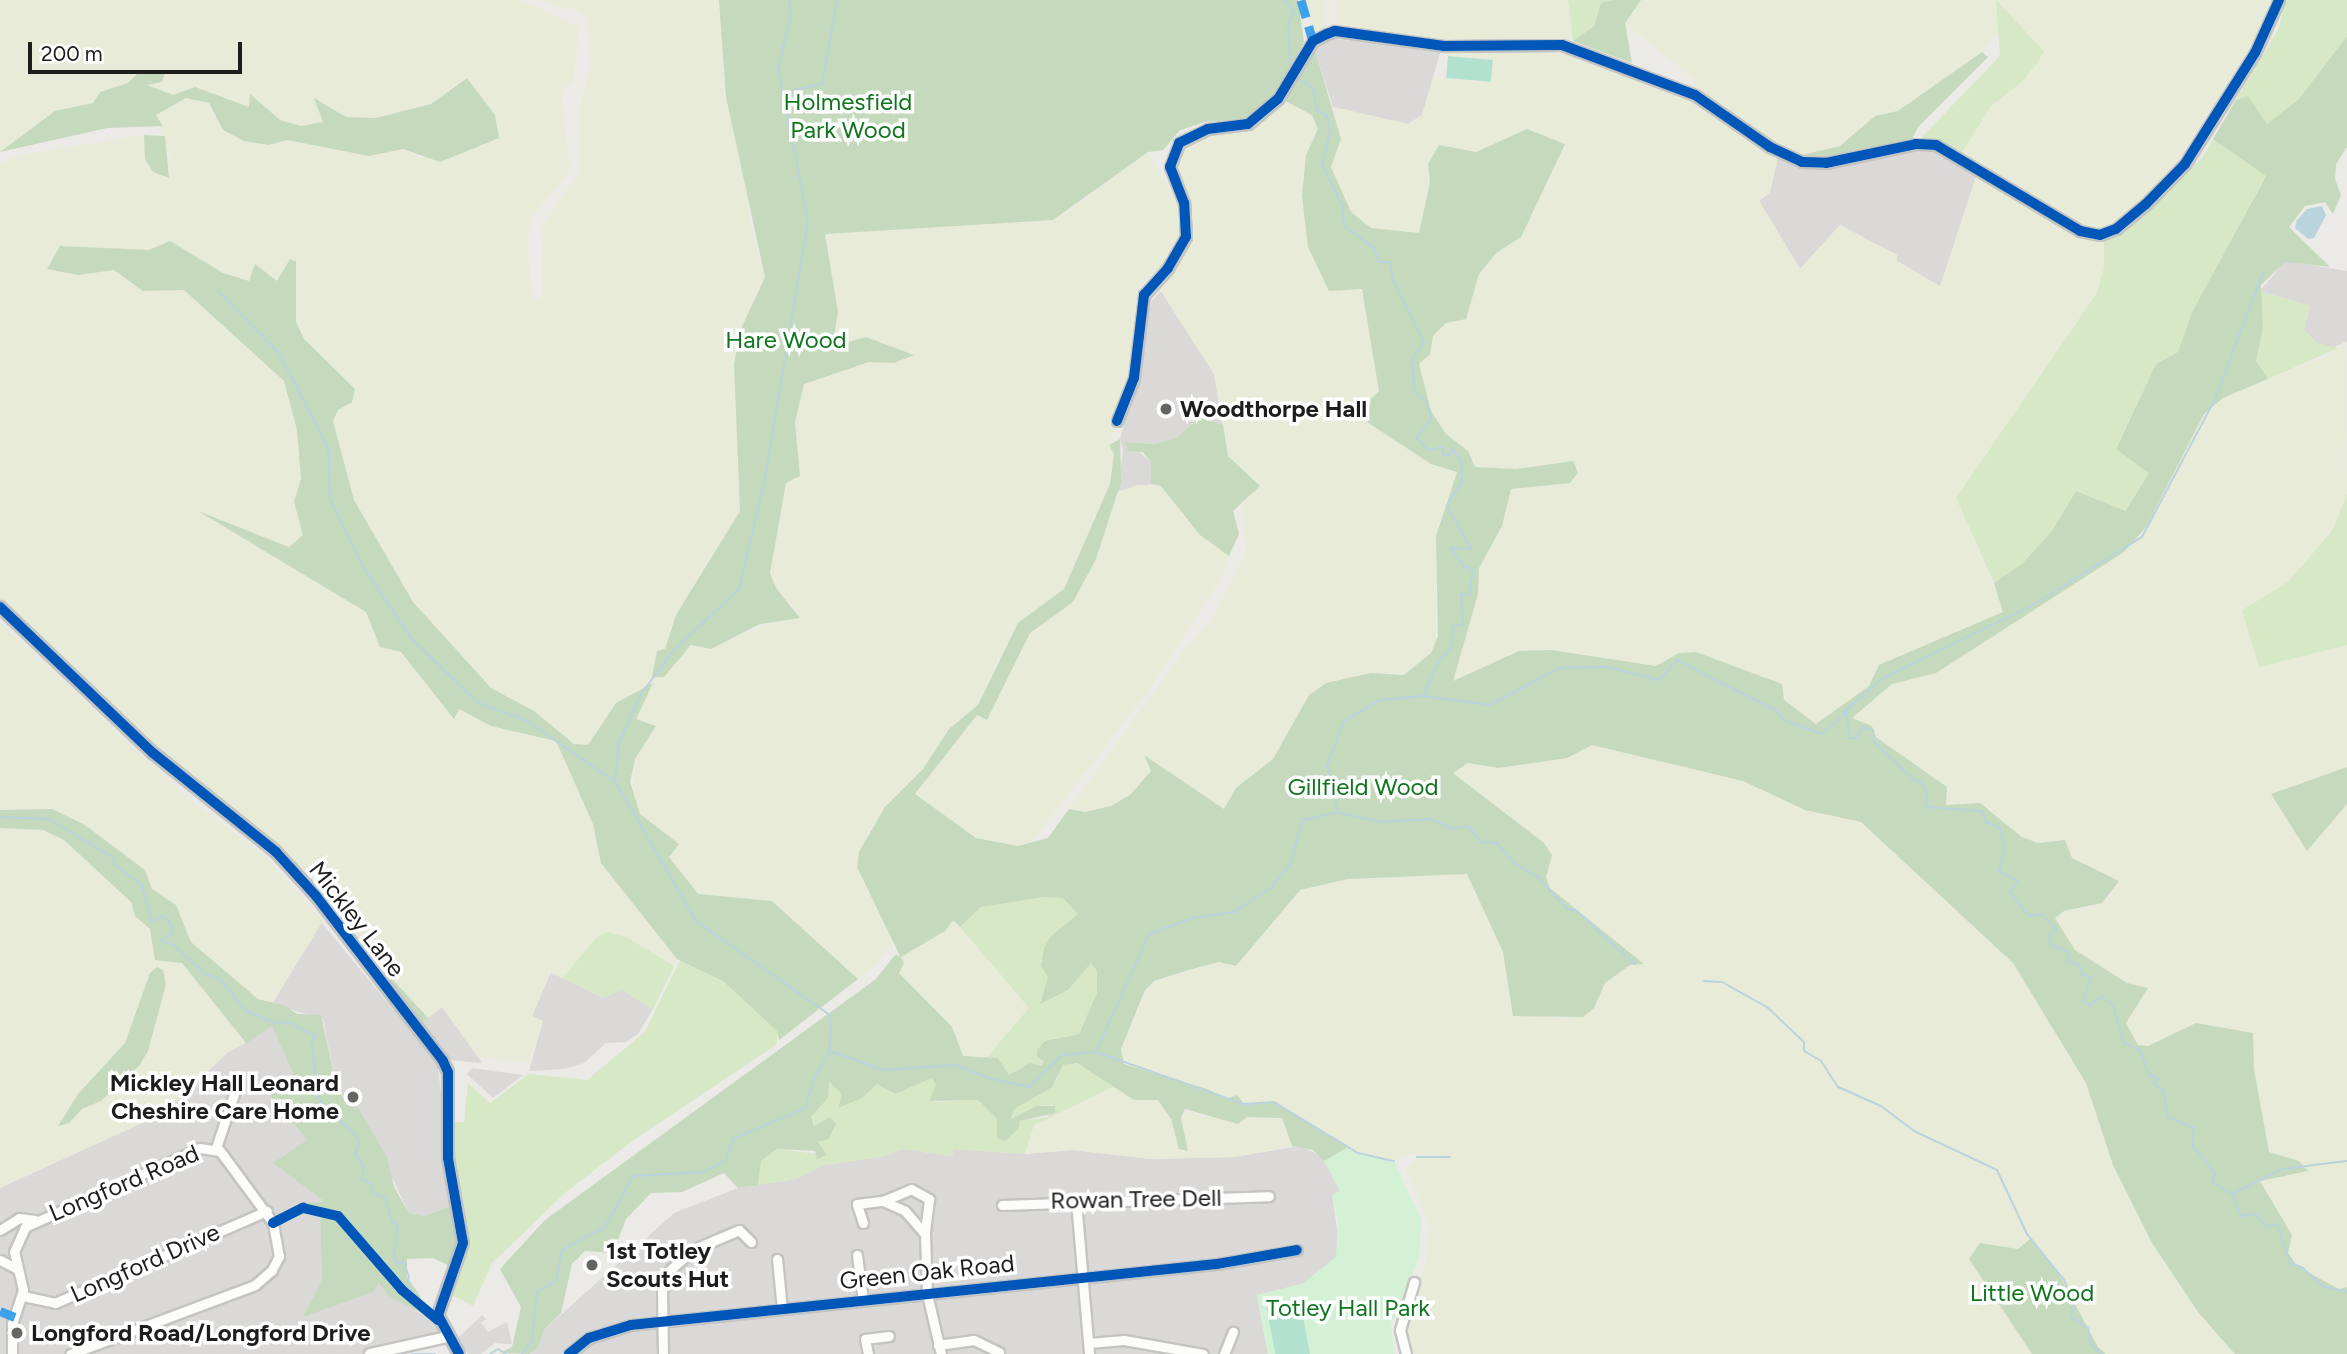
<!DOCTYPE html>
<style>
body{margin:0}
#map{position:relative;width:2347px;height:1354px;overflow:hidden;background:#ebeae6;font-family:Figtree,sans-serif}
div>[style]{position:absolute}
.residential>*{inset:0;background:#dad9d7}
.farmland>*{inset:0;background:#e9ebd9}
.grass>*{inset:0;background:#d6e8c5}
.forest>*{inset:0;background:#c5d9bc}
.park>*{inset:0;background:#d4f1d6}
.pitch>*{inset:0;background:#b2e1cf;transform-origin:0 0}
.water>*{inset:0;background:#bad4de}
.stream>*{height:2px;margin:-1px;padding:0 1px;transform-origin:1px;border-radius:1px;background:#bad4de}
.roads{filter:drop-shadow(2px 0 #c4c4c2) drop-shadow(-2px 0 #c4c4c2) drop-shadow(0 2px #c4c4c2) drop-shadow(0 -2px #c4c4c2)}
.minor>*{height:9px;margin:-4.5px;padding:0 4.5px;transform-origin:4.5px;border-radius:4.5px;background:#fcfcfb}
.tertiary>*{height:10px;margin:-5px;padding:0 5px;transform-origin:5px;border-radius:5px;background:#fcfcfb}
.quiet>*{height:9px;margin-top:-4.5px;transform-origin:0;background:repeating-linear-gradient(90deg,#3da2ea 0 18px,transparent 0 27px)}
.cycleway>*{height:10px;margin:-5px;padding:0 5px;transform-origin:5px;border-radius:5px;background:#0057b8}
.dots>*{width:19px;height:19px;translate:-50% -50%;box-sizing:border-box;border:4px solid #fff;border-radius:50%}
span{translate:-50% -50%;white-space:nowrap;text-align:center;line-height:1.15;-webkit-text-stroke:7px #fff;paint-order:stroke}
.park-label{font-size:24px;color:#10761d}
.poi-label{font-size:24px;color:#1d1d1d;font-weight:700}
.left{translate:0 -50%;text-align:left}
.right{translate:-100% -50%;text-align:right}
.street-label{font-size:24px;color:#1d1d1d}
.scale{position:absolute;left:28px;top:42px;width:214px;height:32px;box-sizing:border-box;border:4px solid #1d1d1d;border-top:0;padding-left:9px;font-size:21px;line-height:24px;white-space:nowrap;color:#1d1d1d;-webkit-text-stroke:5px #fff;paint-order:stroke}
</style>
<div id="map">
<div class="residential">
<div style="clip-path:polygon(1324px 38px,1441px 50px,1422px 115px,1408px 124px,1333px 107px,1315px 50px)"></div>
<div style="clip-path:polygon(1918px 148px,1932px 149px,1977px 174px,1940px 287px,1897px 261px,1897px 255px,1840px 225px,1800px 269px,1759px 201px,1770px 192px,1778px 156px,1814px 169px)"></div>
<div style="clip-path:polygon(2285px 261px,2347px 271px,2347px 342px,2332px 348px,2317px 343px,2304px 330px,2310px 306px,2260px 291px)"></div>
<div style="clip-path:polygon(1161px 291px,1214px 374px,1223px 425px,1201px 417px,1176px 438px,1155px 444px,1127px 442px,1151px 462px,1151px 484px,1117px 492px,1123px 451px,1120px 439px,1138px 378px,1146px 319px,1152px 300px)"></div>
<div style="clip-path:polygon(321px 922px,411px 1031px,442px 1006px,482px 1063px,437px 1059px,454px 1205px,424px 1216px,409px 1213px,363px 1118px,337px 1090px,323px 1019px,272px 1004px)"></div>
<div style="clip-path:polygon(551px 972px,603px 998px,622px 990px,653px 1009px,638px 1034px,626px 1042px,606px 1043px,584px 1063px,565px 1069px,529px 1071px,543px 1021px,532px 1016px)"></div>
<div style="clip-path:polygon(272px 1025px,293px 1073px,270px 1095px,307px 1140px,274px 1163px,325px 1202px,281px 1222px,306px 1214px,320px 1215px,322px 1280px,304px 1316px,372px 1292px,379px 1283px,417px 1312px,438px 1320px,447px 1337px,370px 1354px,0 1354px,0 1188px,164px 1113px,228px 1052px)"></div>
<div style="clip-path:polygon(472px 1068px,523px 1075px,493px 1098px,467px 1074px)"></div>
<div style="clip-path:polygon(1300px 1146px,1319px 1155px,1334px 1174px,1340px 1192px,1332px 1195px,1339px 1243px,1336px 1257px,1319px 1274px,1302px 1284px,1257px 1295px,1268px 1354px,531px 1354px,544px 1330px,674px 1213px,738px 1188px,796px 1179px,824px 1165px,885px 1156px,901px 1149px,952px 1156px,953px 1149px,1025px 1154px,1072px 1150px,1151px 1159px,1235px 1157px)"></div>
<div style="clip-path:polygon(482px 1315px,486px 1319px,481px 1323px,488px 1332px,507px 1322px,512px 1344px,495px 1343px,481px 1354px,468px 1354px,457px 1339px)"></div>
</div>
<div class="farmland">
<div style="clip-path:polygon(0 0,520px 0,579px 27px,573px 82px,561px 91px,570px 171px,531px 218px,527px 241px,532px 298px,542px 300px,541px 227px,579px 173px,579px 112px,589px 71px,589px 37px,588px 20px,579px 11px,535px 0,719px 0,752px 235px,765px 277px,754px 296px,738px 418px,740px 511px,676px 615px,665px 649px,657px 651px,652px 677px,664px 677px,691px 645px,711px 649px,797px 610px,776px 588px,770px 573px,786px 483px,800px 476px,795px 422px,804px 384px,869px 361px,894px 363px,913px 355px,866px 337px,832px 347px,838px 312px,825px 234px,1064px 215px,1148px 152px,1180px 207px,1182px 237px,1168px 260px,1138px 287px,1131px 379px,1109px 445px,1114px 454px,1110px 484px,1064px 589px,995px 663px,990px 685px,978px 705px,949px 729px,923px 769px,869px 830px,857px 867px,894px 943px,875px 965px,858px 979px,772px 901px,697px 894px,669px 857px,678px 843px,640px 814px,632px 798px,635px 759px,656px 726px,635px 720px,653px 683px,600px 725px,588px 745px,574px 744px,534px 711px,491px 688px,443px 640px,413px 602px,354px 500px,333px 421px,338px 411px,352px 402px,343px 381px,304px 339px,296px 322px,290px 260px,277px 281px,249px 281px,223px 273px,170px 241px,149px 250px,120px 250px,47px 268px,78px 275px,114px 270px,143px 291px,184px 290px,284px 381px,297px 430px,301px 479px,294px 502px,304px 535px,289px 547px,204px 515px,366px 612px,380px 647px,401px 652px,453px 718px,459px 709px,491px 726px,556px 741px,593px 824px,601px 863px,677px 959px,674px 966px,627px 937px,607px 932px,596px 938px,562px 978px,550px 972px,532px 1016px,543px 1021px,528px 1062px,478px 1057px,442px 1007px,428px 1018px,374px 959px,366px 957px,289px 856px,164px 754px,0 598px,0 163px,24px 154px,144px 135px,145px 159px,171px 162px,156px 115px,186px 98px,209px 102px,213px 117px,269px 145px,287px 140px,369px 156px,403px 149px,421px 158px,488px 104px,462px 80px,431px 104px,375px 118px,346px 117px,315px 99px,323px 122px,301px 126px,280px 120px,251px 95px,249px 107px,195px 87px,173px 95px,128px 83px,100px 92px,93px 103px,55px 111px,0 152px)"></div>
<div style="clip-path:polygon(1304px 0,1325px 0,1324px 26px,1312px 33px)"></div>
<div style="clip-path:polygon(1337px 0,1568px 0,1573px 41px,1423px 39px,1337px 27px)"></div>
<div style="clip-path:polygon(1641px 0,1995px 0,1999px 30px,1982px 52px,1898px 111px,1875px 116px,1840px 146px,1798px 156px,1692px 88px,1697px 82px,1625px 23px)"></div>
<div style="clip-path:polygon(1996px 0,2270px 0,2263px 26px,2172px 170px,2123px 219px,2093px 231px,1962px 152px,1991px 106px,2022px 82px,2044px 51px)"></div>
<div style="clip-path:polygon(1553px 48px,1706px 104px,1778px 156px,1770px 192px,1759px 201px,1800px 269px,1840px 225px,1897px 255px,1897px 261px,1940px 286px,1977px 174px,2081px 239px,2104px 241px,2104px 268px,2097px 293px,1956px 498px,2004px 612px,1879px 665px,1869px 685px,1816px 724px,1784px 700px,1679px 653px,1657px 666px,1571px 653px,1519px 651px,1452px 681px,1478px 594px,1479px 568px,1502px 526px,1511px 489px,1570px 483px,1573px 461px,1516px 469px,1475px 467px,1468px 451px,1446px 434px,1431px 411px,1419px 363px,1430px 354px,1432px 336px,1446px 323px,1466px 319px,1479px 274px,1496px 253px,1521px 237px,1565px 144px,1527px 129px,1476px 152px,1439px 145px,1428px 164px,1430px 182px,1419px 233px,1371px 228px,1351px 212px,1331px 167px,1341px 139px,1333px 107px,1408px 124px,1422px 115px,1434px 78px,1491px 82px,1492px 60px,1448px 56px,1448px 51px)"></div>
<div style="clip-path:polygon(1285px 101px,1312px 115px,1318px 129px,1306px 155px,1362px 289px,1379px 391px,1367px 422px,1431px 464px,1457px 472px,1436px 536px,1436px 646px,1412px 672px,1358px 676px,1326px 683px,1309px 695px,1273px 759px,1236px 788px,1224px 810px,1145px 756px,1149px 776px,1131px 794px,1111px 806px,1085px 812px,1069px 809px,1185px 649px,1211px 621px,1246px 554px,1242px 504px,1260px 485px,1228px 456px,1214px 374px,1161px 291px,1191px 238px,1189px 206px,1175px 175px,1182px 145px,1213px 133px,1252px 128px)"></div>
<div style="clip-path:polygon(2345px 341px,2347px 494px,2332px 531px,2287px 583px,2243px 610px,2259px 667px,2347px 645px,2347px 767px,2271px 795px,2307px 851px,2347px 804px,2347px 1287px,2340px 1290px,2298px 1267px,2288px 1253px,2292px 1235px,2260px 1181px,2307px 1171px,2298px 1161px,2269px 1152px,2254px 1069px,2253px 1033px,2196px 1023px,2148px 1046px,2138px 1045px,2126px 1023px,2148px 989px,2127px 983px,2075px 950px,2054px 918px,2064px 911px,2091px 908px,2109px 898px,2119px 881px,2072px 858px,2064px 840px,2038px 843px,2022px 837px,1986px 805px,1946px 805px,1947px 787px,1852px 718px,1892px 684px,1936px 673px,2124px 552px,2146px 527px,2204px 414px,2223px 398px,2329px 355px)"></div>
<div style="clip-path:polygon(1137px 485px,1161px 486px,1212px 547px,1223px 547px,1229px 556px,1222px 577px,1151px 687px,1034px 839px,1018px 846px,976px 838px,915px 795px,977px 715px,987px 720px,1030px 633px,1073px 602px,1117px 492px)"></div>
<div style="clip-path:polygon(0 622px,185px 796px,263px 854px,323px 921px,272px 1004px,258px 999px,199px 949px,186px 936px,176px 905px,152px 889px,145px 870px,85px 825px,48px 809px,0 810px)"></div>
<div style="clip-path:polygon(1592px 745px,1748px 782px,1805px 810px,1857px 819px,2013px 963px,2086px 1083px,2113px 1165px,2152px 1243px,2198px 1312px,2235px 1354px,1414px 1354px,1407px 1331px,1428px 1252px,1429px 1223px,1405px 1169px,1417px 1157px,1442px 1154px,1410px 1154px,1397px 1160px,1367px 1157px,1274px 1102px,1244px 1104px,1143px 1071px,1122px 1059px,1121px 1049px,1149px 984px,1219px 962px,1236px 966px,1300px 890px,1348px 879px,1467px 874px,1503px 952px,1513px 1015px,1571px 1019px,1605px 983px,1627px 967px,1644px 963px,1550px 888px,1546px 877px,1552px 855px,1544px 843px,1453px 773px,1468px 763px,1504px 767px,1567px 758px)"></div>
<div style="clip-path:polygon(0 828px,43px 830px,64px 840px,131px 902px,164px 960px,182px 963px,246px 1043px,228px 1052px,164px 1113px,0 1187px)"></div>
<div style="clip-path:polygon(953px 920px,1029px 1008px,987px 1057px,963px 1056px,952px 1027px,899px 973px,904px 963px,901px 957px,945px 931px)"></div>
<div style="clip-path:polygon(1113px 1087px,1158px 1099px,1188px 1151px,1181px 1118px,1188px 1110px,1203px 1117px,1283px 1118px,1292px 1146px,1235px 1157px,1151px 1159px,1072px 1150px,1025px 1154px,1034px 1125px)"></div>
</div>
<div class="grass">
<div style="clip-path:polygon(1568px 0,1613px 0,1601px 3px,1594px 25px,1573px 41px)"></div>
<div style="clip-path:polygon(1996px 0,2044px 51px,2038px 62px,2022px 82px,1991px 106px,1962px 152px,1921px 138px,2000px 56px)"></div>
<div style="clip-path:polygon(2286px 0,2347px 0,2347px 36px,2299px 99px,2266px 125px,2248px 96px,2236px 100px,2278px 30px)"></div>
<div style="clip-path:polygon(2213px 139px,2266px 175px,2192px 312px,2178px 352px,2156px 364px,2116px 448px,2149px 473px,2124px 511px,2076px 491px,2052px 531px,2023px 563px,1994px 583px,1956px 498px,2097px 293px,2104px 268px,2104px 241px,2156px 202px,2202px 158px)"></div>
<div style="clip-path:polygon(2260px 291px,2310px 306px,2304px 330px,2317px 343px,2338px 348px,2268px 379px,2256px 361px,2263px 329px)"></div>
<div style="clip-path:polygon(2347px 494px,2347px 645px,2259px 667px,2242px 610px,2288px 582px,2332px 531px)"></div>
<div style="clip-path:polygon(1045px 897px,1064px 898px,1078px 914px,1051px 936px,1041px 962px,1048px 977px,1040px 1003px,1068px 990px,1091px 963px,1097px 971px,1097px 993px,1079px 1034px,1052px 1039px,1042px 1066px,1026px 1065px,1009px 1075px,998px 1058px,987px 1057px,1029px 1008px,960px 927px,981px 907px)"></div>
<div style="clip-path:polygon(607px 932px,627px 937px,674px 966px,653px 1009px,622px 990px,604px 998px,562px 978px,596px 938px)"></div>
<div style="clip-path:polygon(681px 958px,723px 981px,777px 1031px,777px 1044px,635px 1139px,566px 1192px,492px 1263px,473px 1306px,448px 1293px,467px 1249px,449px 1122px,464px 1122px,468px 1083px,490px 1103px,529px 1074px,587px 1080px,645px 1032px)"></div>
<div style="clip-path:polygon(1068px 1062px,1089px 1068px,1113px 1087px,1034px 1125px,1025px 1154px,953px 1149px,952px 1156px,901px 1149px,885px 1156px,824px 1165px,796px 1179px,758px 1185px,761px 1161px,777px 1149px,826px 1155px,818px 1142px,830px 1117px,814px 1126px,811px 1117px,828px 1098px,829px 1082px,842px 1094px,838px 1107px,862px 1098px,877px 1084px,895px 1094px,932px 1078px,936px 1085px,934px 1102px,978px 1100px,997px 1119px,1019px 1121px,1048px 1117px,1052px 1105px,1036px 1106px,1011px 1119px,1014px 1109px,1057px 1080px,1060px 1068px)"></div>
</div>
<div class="forest">
<div style="clip-path:polygon(719px 0,1298px 0,1304px 42px,1277px 95px,1244px 119px,1205px 122px,1180px 130px,1163px 150px,1148px 152px,1053px 220px,825px 234px,838px 312px,832px 347px,866px 337px,914px 355px,894px 363px,869px 362px,804px 384px,795px 422px,800px 476px,786px 483px,770px 573px,776px 588px,800px 618px,760px 624px,711px 649px,691px 645px,664px 677px,652px 677px,657px 651px,665px 649px,676px 615px,740px 511px,734px 364px,740px 331px,765px 277px,726px 97px)"></div>
<div style="clip-path:polygon(1613px 0,1641px 0,1625px 23px,1632px 63px,1573px 41px,1594px 26px,1601px 3px)"></div>
<div style="clip-path:polygon(evenodd,2347px 36px,2347px 147px,2336px 164px,2335px 179px,2341px 195px,2333px 214px,2325px 202px,2305px 206px,2289px 227px,2330px 267px,2285px 262px,2261px 285px,2263px 329px,2256px 361px,2268px 379px,2223px 398px,2204px 414px,2146px 527px,2124px 552px,1936px 673px,1892px 684px,1852px 718px,1872px 726px,1876px 737px,1947px 787px,1946px 805px,1980px 803px,2022px 837px,2038px 843px,2065px 840px,2072px 858px,2119px 881px,2102px 903px,2064px 911px,2055px 918px,2075px 950px,2127px 983px,2148px 988px,2126px 1023px,2138px 1045px,2148px 1046px,2196px 1023px,2253px 1033px,2254px 1069px,2269px 1152px,2299px 1161px,2308px 1171px,2260px 1181px,2292px 1235px,2288px 1253px,2298px 1267px,2339px 1289px,2347px 1287px,2347px 1354px,2235px 1354px,2225px 1343px,2198px 1312px,2152px 1243px,2113px 1165px,2086px 1083px,2013px 963px,1861px 822px,1805px 810px,1743px 781px,1592px 745px,1567px 758px,1498px 768px,1468px 763px,1453px 773px,1544px 843px,1552px 855px,1546px 877px,1550px 888px,1644px 964px,1630px 965px,1605px 983px,1594px 1008px,1583px 1017px,1513px 1016px,1503px 952px,1467px 874px,1348px 879px,1300px 890px,1236px 966px,1219px 962px,1192px 969px,1154px 981px,1145px 990px,1121px 1049px,1124px 1064px,1210px 1090px,1227px 1099px,1237px 1095px,1244px 1104px,1274px 1102px,1348px 1147px,1345px 1150px,1324px 1161px,1313px 1150px,1292px 1146px,1282px 1118px,1247px 1117px,1238px 1124px,1185px 1109px,1181px 1118px,1188px 1151px,1179px 1149px,1171px 1119px,1158px 1100px,1134px 1100px,1077px 1063px,1063px 1065px,1052px 1087px,1014px 1109px,1011px 1119px,1036px 1106px,1055px 1106px,1055px 1113px,1020px 1121px,1018px 1129px,1005px 1141px,997px 1138px,997px 1119px,978px 1100px,929px 1101px,936px 1085px,932px 1078px,895px 1094px,877px 1084px,862px 1098px,838px 1108px,842px 1094px,829px 1082px,828px 1098px,811px 1117px,814px 1126px,830px 1117px,836px 1124px,828px 1139px,818px 1142px,827px 1155px,817px 1159px,815px 1151px,777px 1149px,761px 1161px,758px 1185px,738px 1188px,724px 1173px,682px 1192px,651px 1193px,626px 1219px,613px 1253px,585px 1251px,572px 1264px,561px 1313px,544px 1330px,538px 1347px,530px 1354px,500px 1353px,512px 1347px,521px 1307px,500px 1269px,545px 1220px,876px 979px,895px 955px,900px 956px,857px 867px,859px 852px,885px 807px,923px 769px,949px 729px,978px 705px,1018px 623px,1064px 589px,1110px 484px,1114px 454px,1109px 445px,1120px 439px,1121px 482px,1096px 559px,1073px 602px,1030px 633px,987px 720px,977px 715px,915px 794px,976px 838px,1018px 846px,1048px 838px,1069px 809px,1085px 812px,1111px 806px,1131px 794px,1151px 771px,1144px 755px,1224px 809px,1236px 788px,1273px 759px,1309px 695px,1326px 683px,1371px 673px,1404px 675px,1431px 653px,1438px 636px,1436px 536px,1457px 472px,1431px 464px,1367px 422px,1371px 399px,1379px 391px,1362px 289px,1329px 291px,1308px 247px,1302px 196px,1306px 155px,1318px 129px,1312px 115px,1285px 101px,1315px 50px,1341px 139px,1331px 167px,1351px 212px,1371px 228px,1419px 233px,1430px 182px,1428px 164px,1439px 145px,1476px 152px,1527px 129px,1565px 144px,1521px 237px,1496px 253px,1479px 274px,1466px 319px,1446px 323px,1433px 336px,1430px 354px,1419px 364px,1431px 411px,1446px 434px,1468px 451px,1475px 467px,1516px 469px,1573px 461px,1578px 473px,1570px 483px,1511px 489px,1502px 526px,1479px 568px,1478px 594px,1453px 681px,1519px 651px,1551px 650px,1656px 666px,1679px 653px,1696px 652px,1782px 684px,1784px 700px,1816px 724px,1869px 686px,1879px 665px,2003px 612px,1994px 583px,2023px 563px,2052px 531px,2076px 491px,2125px 511px,2149px 473px,2116px 449px,2156px 364px,2178px 352px,2192px 312px,2266px 176px,2213px 139px,2236px 100px,2248px 96px,2267px 124px,2299px 99px,2347px 36px,1045px 897px,1063px 898px,1078px 914px,1051px 936px,1044px 948px,1041px 966px,1048px 977px,1040px 1004px,1068px 990px,1091px 963px,1097px 971px,1097px 993px,1079px 1034px,1045px 1041px,1037px 1050px,1037px 1057px,1044px 1061px,1042px 1066px,1030px 1063px,1009px 1075px,998px 1058px,963px 1056px,952px 1027px,899px 973px,904px 963px,901px 957px,945px 931px,953px 920px,960px 927px,981px 907px,1045px 897px)"></div>
<div style="clip-path:polygon(1982px 52px,1988px 57px,1918px 127px,1912px 139px,1826px 160px,1798px 156px,1840px 146px,1875px 116px,1898px 111px)"></div>
<div style="clip-path:polygon(166px 71px,162px 82px,147px 85px,173px 95px,195px 87px,249px 107px,250px 94px,280px 120px,301px 126px,323px 122px,314px 98px,346px 117px,376px 118px,431px 104px,467px 78px,495px 115px,499px 138px,440px 162px,403px 149px,369px 156px,287px 140px,269px 145px,244px 141px,223px 130px,209px 103px,186px 98px,156px 115px,163px 126px,107px 128px,0 152px,55px 111px,93px 103px,100px 92px,128px 83px,139px 72px)"></div>
<div style="clip-path:polygon(144px 135px,165px 136px,169px 178px,153px 172px,145px 159px)"></div>
<div style="clip-path:polygon(170px 241px,223px 273px,249px 281px,255px 264px,277px 281px,290px 259px,296px 261px,296px 322px,304px 339px,355px 389px,352px 402px,338px 410px,333px 421px,354px 500px,413px 602px,491px 688px,534px 711px,574px 744px,588px 745px,616px 703px,653px 683px,636px 719px,656px 726px,635px 759px,630px 782px,640px 814px,679px 844px,669px 857px,698px 894px,772px 901px,858px 979px,779px 1040px,777px 1031px,723px 981px,677px 959px,601px 863px,593px 824px,556px 741px,491px 726px,459px 709px,454px 719px,401px 652px,380px 647px,366px 612px,198px 511px,289px 547px,303px 535px,294px 502px,301px 479px,297px 430px,284px 381px,184px 290px,143px 291px,114px 270px,78px 275px,47px 269px,60px 246px,149px 250px)"></div>
<div style="clip-path:polygon(1201px 417px,1223px 425px,1228px 456px,1260px 486px,1233px 511px,1239px 534px,1229px 556px,1200px 535px,1161px 486px,1151px 484px,1151px 462px,1143px 452px,1128px 451px,1126px 442px,1155px 444px,1176px 438px)"></div>
<div style="clip-path:polygon(2347px 767px,2347px 804px,2307px 851px,2271px 794px)"></div>
<div style="clip-path:polygon(52px 809px,85px 825px,145px 870px,152px 889px,176px 905px,191px 942px,258px 999px,286px 1006px,297px 1014px,321px 1015px,337px 1089px,346px 1102px,352px 1100px,358px 1108px,387px 1157px,394px 1187px,409px 1213px,424px 1216px,454px 1205px,460px 1239px,452px 1267px,433px 1258px,407px 1259px,407px 1277px,420px 1296px,425px 1315px,389px 1296px,379px 1283px,373px 1292px,303px 1317px,322px 1280px,320px 1215px,306px 1214px,281px 1222px,276px 1214px,305px 1203px,325px 1202px,273px 1163px,307px 1140px,270px 1095px,293px 1073px,272px 1026px,246px 1043px,182px 963px,155px 960px,150px 929px,135px 916px,131px 902px,64px 840px,43px 830px,0 828px,0 810px)"></div>
<div style="clip-path:polygon(366px 957px,374px 959px,428px 1018px,418px 1025px)"></div>
<div style="clip-path:polygon(157px 967px,163px 970px,166px 984px,148px 1051px,139px 1066px,101px 1101px,82px 1109px,69px 1123px,58px 1126px,78px 1094px,125px 1043px,150px 973px)"></div>
<div style="clip-path:polygon(2030px 1239px,2056px 1269px,2098px 1347px,2106px 1354px,2032px 1354px,1969px 1259px,1980px 1243px,2018px 1249px)"></div>
</div>
<div class="park">
<div style="clip-path:polygon(1348px 1147px,1367px 1157px,1394px 1161px,1421px 1219px,1419px 1258px,1391px 1325px,1394px 1354px,1268px 1354px,1257px 1295px,1302px 1284px,1336px 1257px,1338px 1222px,1332px 1195px,1340px 1191px,1324px 1161px)"></div>
</div>
<div class="pitch">
<div style="left:1448px;top:56px;width:45px;height:22px;rotate:5deg"></div>
<div style="left:1300px;top:1302px;width:53px;height:34px;rotate:79deg"></div>
</div>
<div class="water">
<div style="clip-path:polygon(2322px 206px,2326px 215px,2314px 238px,2308px 239px,2295px 228px,2297px 220px,2307px 209px)"></div>
</div>
<div class="stream">
<div style="left:789px;top:0;width:16px;rotate:83deg"></div>
<div style="left:791px;top:16px;width:54px;rotate:104deg"></div>
<div style="left:778px;top:68px;width:156px;rotate:78.9deg"></div>
<div style="left:808px;top:221px;width:262px;rotate:99.5deg"></div>
<div style="left:765px;top:479px;width:113px;rotate:103.3deg"></div>
<div style="left:739px;top:589px;width:88px;rotate:136.8deg"></div>
<div style="left:675px;top:649px;width:56px;rotate:127.1deg"></div>
<div style="left:641px;top:694px;width:54px;rotate:114.2deg"></div>
<div style="left:619px;top:743px;width:38px;rotate:96deg"></div>
<div style="left:615px;top:781px;width:162px;rotate:59.9deg"></div>
<div style="left:696px;top:921px;width:165px;rotate:35.1deg"></div>
<div style="left:831px;top:1016px;width:35px;rotate:92deg"></div>
<div style="left:1284px;top:0;width:14px;rotate:45deg"></div>
<div style="left:1294px;top:10px;width:17px;rotate:111deg"></div>
<div style="left:1288px;top:26px;width:45px;rotate:86.2deg"></div>
<div style="left:1296px;top:78px;width:20px;rotate:30deg"></div>
<div style="left:1313px;top:88px;width:22px;rotate:80deg"></div>
<div style="left:1317px;top:110px;width:12px;rotate:31deg"></div>
<div style="left:1327px;top:116px;width:16px;rotate:79deg"></div>
<div style="left:1330px;top:132px;width:34px;rotate:104deg"></div>
<div style="left:1322px;top:165px;width:47px;rotate:63.4deg"></div>
<div style="left:1343px;top:207px;width:19px;rotate:87deg"></div>
<div style="left:1344px;top:226px;width:36px;rotate:36deg"></div>
<div style="left:1373px;top:247px;width:16px;rotate:68deg"></div>
<div style="left:1379px;top:262px;width:11px"></div>
<div style="left:1390px;top:262px;width:18px;rotate:81deg"></div>
<div style="left:1393px;top:280px;width:69px;rotate:63.4deg"></div>
<div style="left:1424px;top:342px;width:22px;rotate:124deg"></div>
<div style="left:1412px;top:360px;width:33px;rotate:85deg"></div>
<div style="left:1415px;top:393px;width:12px;rotate:35deg"></div>
<div style="left:1425px;top:400px;width:19px;rotate:69deg"></div>
<div style="left:1432px;top:418px;width:25px;rotate:127deg"></div>
<div style="left:1417px;top:438px;width:16px;rotate:47deg"></div>
<div style="left:1428px;top:450px;width:14px;rotate:-12deg"></div>
<div style="left:1442px;top:447px;width:8px;rotate:83deg"></div>
<div style="left:1443px;top:455px;width:7px"></div>
<div style="left:1450px;top:455px;width:7px;rotate:-63deg"></div>
<div style="left:1453px;top:449px;width:17px;rotate:59deg"></div>
<div style="left:1462px;top:464px;width:17px;rotate:90deg"></div>
<div style="left:1462px;top:481px;width:29px;rotate:121deg"></div>
<div style="left:1447px;top:506px;width:49px;rotate:60.8deg"></div>
<div style="left:1471px;top:549px;width:21px;rotate:-177deg"></div>
<div style="left:1450px;top:548px;width:23px;rotate:52deg"></div>
<div style="left:1464px;top:566px;width:9px;rotate:18deg"></div>
<div style="left:1473px;top:569px;width:26px;rotate:99deg"></div>
<div style="left:1469px;top:595px;width:8px;rotate:-173deg"></div>
<div style="left:1461px;top:594px;width:31px;rotate:86deg"></div>
<div style="left:1463px;top:625px;width:10px;rotate:174deg"></div>
<div style="left:1453px;top:626px;width:23px;rotate:95deg"></div>
<div style="left:1451px;top:649px;width:15px;rotate:138deg"></div>
<div style="left:1440px;top:659px;width:41px;rotate:114.7deg"></div>
<div style="left:786px;top:92px;width:37px;rotate:-13deg"></div>
<div style="left:822px;top:84px;width:85px;rotate:-79.9deg"></div>
<div style="left:218px;top:291px;width:87px;rotate:45.5deg"></div>
<div style="left:279px;top:353px;width:107px;rotate:62.7deg"></div>
<div style="left:328px;top:448px;width:51px;rotate:87.8deg"></div>
<div style="left:330px;top:499px;width:78px;rotate:64.1deg"></div>
<div style="left:364px;top:569px;width:83px;rotate:55.7deg"></div>
<div style="left:411px;top:638px;width:93px;rotate:44.1deg"></div>
<div style="left:478px;top:703px;width:52px;rotate:20.2deg"></div>
<div style="left:527px;top:721px;width:106px;rotate:34.6deg"></div>
<div style="left:1843px;top:713px;width:53px;rotate:-41.2deg"></div>
<div style="left:1883px;top:678px;width:167px;rotate:-26deg"></div>
<div style="left:2033px;top:605px;width:128px;rotate:-32deg"></div>
<div style="left:2142px;top:537px;width:156px;rotate:-62.1deg"></div>
<div style="left:2215px;top:399px;width:136px;rotate:-69.3deg"></div>
<div style="left:1339px;top:813px;width:43px;rotate:12.1deg"></div>
<div style="left:1381px;top:822px;width:50px;rotate:-3.4deg"></div>
<div style="left:1431px;top:819px;width:24px;rotate:24deg"></div>
<div style="left:1453px;top:829px;width:15px;rotate:-11deg"></div>
<div style="left:1468px;top:826px;width:21px;rotate:51deg"></div>
<div style="left:1481px;top:842px;width:16px;rotate:4deg"></div>
<div style="left:1497px;top:843px;width:28px;rotate:49deg"></div>
<div style="left:1515px;top:864px;width:25px;rotate:29deg"></div>
<div style="left:1537px;top:876px;width:45px;rotate:47.7deg"></div>
<div style="left:1567px;top:909px;width:8px;rotate:7deg"></div>
<div style="left:1575px;top:910px;width:81px;rotate:42deg"></div>
<div style="left:0;top:817px;width:49px;rotate:2.3deg"></div>
<div style="left:49px;top:819px;width:74px;rotate:31.1deg"></div>
<div style="left:112px;top:857px;width:9px;rotate:69deg"></div>
<div style="left:115px;top:865px;width:34px;rotate:37deg"></div>
<div style="left:142px;top:885px;width:38px;rotate:75deg"></div>
<div style="left:152px;top:922px;width:13px;rotate:-29deg"></div>
<div style="left:163px;top:916px;width:13px;rotate:45deg"></div>
<div style="left:172px;top:925px;width:8px;rotate:83deg"></div>
<div style="left:173px;top:933px;width:14px;rotate:146deg"></div>
<div style="left:161px;top:941px;width:14px;rotate:17deg"></div>
<div style="left:174px;top:945px;width:42px;rotate:43.1deg"></div>
<div style="left:205px;top:974px;width:16px;rotate:18deg"></div>
<div style="left:220px;top:979px;width:41px;rotate:50.9deg"></div>
<div style="left:246px;top:1011px;width:31px;rotate:22deg"></div>
<div style="left:275px;top:1023px;width:14px;rotate:-4deg"></div>
<div style="left:289px;top:1022px;width:30px;rotate:28deg"></div>
<div style="left:315px;top:1036px;width:8px;rotate:120deg"></div>
<div style="left:311px;top:1043px;width:60px;rotate:81.3deg"></div>
<div style="left:320px;top:1102px;width:49px;rotate:42.5deg"></div>
<div style="left:356px;top:1135px;width:9px;rotate:72deg"></div>
<div style="left:359px;top:1144px;width:10px;rotate:114deg"></div>
<div style="left:355px;top:1153px;width:17px;rotate:59deg"></div>
<div style="left:364px;top:1168px;width:11px;rotate:100deg"></div>
<div style="left:362px;top:1179px;width:9px;rotate:27deg"></div>
<div style="left:370px;top:1183px;width:9px;rotate:77deg"></div>
<div style="left:372px;top:1192px;width:14px;rotate:25deg"></div>
<div style="left:385px;top:1198px;width:24px;rotate:73deg"></div>
<div style="left:392px;top:1221px;width:7px;rotate:34deg"></div>
<div style="left:398px;top:1225px;width:28px;rotate:98deg"></div>
<div style="left:394px;top:1253px;width:11px;rotate:75deg"></div>
<div style="left:397px;top:1264px;width:7px;rotate:-16deg"></div>
<div style="left:404px;top:1262px;width:16px;rotate:72deg"></div>
<div style="left:409px;top:1277px;width:7px;rotate:106deg"></div>
<div style="left:407px;top:1284px;width:24px;rotate:57deg"></div>
<div style="left:1704px;top:981px;width:18px;rotate:3deg"></div>
<div style="left:1722px;top:982px;width:51px;rotate:29.1deg"></div>
<div style="left:1767px;top:1007px;width:51px;rotate:43.4deg"></div>
<div style="left:1804px;top:1042px;width:9px;rotate:90deg"></div>
<div style="left:1804px;top:1051px;width:20px;rotate:30deg"></div>
<div style="left:1821px;top:1061px;width:31px;rotate:57deg"></div>
<div style="left:1838px;top:1087px;width:47px;rotate:23.8deg"></div>
<div style="left:1881px;top:1106px;width:41px;rotate:37.1deg"></div>
<div style="left:1914px;top:1131px;width:92px;rotate:25.2deg"></div>
<div style="left:1997px;top:1170px;width:71px;rotate:64.9deg"></div>
<div style="left:2027px;top:1234px;width:59px;rotate:51.2deg"></div>
<div style="left:2064px;top:1280px;width:24px;rotate:66deg"></div>
<div style="left:2074px;top:1302px;width:15px;rotate:101deg"></div>
<div style="left:2071px;top:1317px;width:20px;rotate:33deg"></div>
<div style="left:2088px;top:1328px;width:15px;rotate:82deg"></div>
<div style="left:2090px;top:1343px;width:16px;rotate:45deg"></div>
<div style="left:1096px;top:1052px;width:157px;rotate:19.4deg"></div>
<div style="left:1244px;top:1104px;width:30px;rotate:-4deg"></div>
<div style="left:1274px;top:1102px;width:98px;rotate:31.3deg"></div>
<div style="left:1358px;top:1153px;width:37px;rotate:13deg"></div>
<div style="left:1417px;top:1157px;width:33px"></div>
<div style="left:2232px;top:1194px;width:56px;rotate:-26.6deg"></div>
<div style="left:2282px;top:1169px;width:65px;rotate:-7deg"></div>
<div style="left:412px;top:1354px;width:23px"></div>
<div style="left:490px;top:1354px;width:9px;rotate:-32deg"></div>
<div style="left:498px;top:1349px;width:9px;rotate:32deg"></div>
<div style="left:522px;top:1354px;width:16px;rotate:-52deg"></div>
<div style="left:532px;top:1341px;width:49px;rotate:-84.2deg"></div>
<div style="left:537px;top:1292px;width:22px;rotate:-30deg"></div>
<div style="left:556px;top:1281px;width:32px;rotate:-79deg"></div>
<div style="left:562px;top:1250px;width:49px;rotate:-28.1deg"></div>
<div style="left:605px;top:1227px;width:58px;rotate:-61.2deg"></div>
<div style="left:633px;top:1176px;width:70px;rotate:-3.3deg"></div>
<div style="left:703px;top:1172px;width:25px;rotate:-27deg"></div>
<div style="left:725px;top:1161px;width:23px;rotate:-70deg"></div>
<div style="left:733px;top:1139px;width:78px;rotate:-23.3deg"></div>
<div style="left:805px;top:1108px;width:34px;rotate:-73deg"></div>
<div style="left:815px;top:1076px;width:29px;rotate:-59deg"></div>
<div style="left:830px;top:1051px;width:57px;rotate:19.4deg"></div>
<div style="left:884px;top:1070px;width:72px;rotate:-4deg"></div>
<div style="left:956px;top:1065px;width:35px;rotate:22deg"></div>
<div style="left:988px;top:1078px;width:42px;rotate:12.4deg"></div>
<div style="left:1029px;top:1087px;width:46px;rotate:-44.1deg"></div>
<div style="left:1062px;top:1055px;width:34px;rotate:-5deg"></div>
<div style="left:1096px;top:1052px;width:129px;rotate:-65.8deg"></div>
<div style="left:1149px;top:934px;width:47px;rotate:-20deg"></div>
<div style="left:1193px;top:918px;width:41px;rotate:-8.3deg"></div>
<div style="left:1234px;top:912px;width:45px;rotate:-33.3deg"></div>
<div style="left:1272px;top:887px;width:29px;rotate:-52deg"></div>
<div style="left:1290px;top:864px;width:46px;rotate:-73.5deg"></div>
<div style="left:1303px;top:820px;width:36px;rotate:-13deg"></div>
<div style="left:1338px;top:812px;width:48px;rotate:-103.2deg"></div>
<div style="left:1327px;top:765px;width:47px;rotate:-68.9deg"></div>
<div style="left:1344px;top:721px;width:42px;rotate:-30.3deg"></div>
<div style="left:1380px;top:700px;width:43px;rotate:-5.3deg"></div>
<div style="left:1423px;top:696px;width:68px;rotate:7.7deg"></div>
<div style="left:1490px;top:705px;width:78px;rotate:-28.2deg"></div>
<div style="left:1559px;top:668px;width:48px;rotate:-1.2deg"></div>
<div style="left:1607px;top:667px;width:54px;rotate:14deg"></div>
<div style="left:1659px;top:680px;width:27px;rotate:-48deg"></div>
<div style="left:1677px;top:660px;width:110px;rotate:27deg"></div>
<div style="left:1775px;top:710px;width:15px;rotate:48deg"></div>
<div style="left:1785px;top:721px;width:39px;rotate:19deg"></div>
<div style="left:1822px;top:734px;width:33px;rotate:-41deg"></div>
<div style="left:1847px;top:712px;width:26px;rotate:86deg"></div>
<div style="left:1849px;top:738px;width:7px"></div>
<div style="left:1856px;top:738px;width:13px;rotate:-61deg"></div>
<div style="left:1862px;top:727px;width:11px;rotate:15deg"></div>
<div style="left:1873px;top:730px;width:12px;rotate:85deg"></div>
<div style="left:1874px;top:742px;width:57px;rotate:43.6deg"></div>
<div style="left:1915px;top:781px;width:6px;rotate:9deg"></div>
<div style="left:1921px;top:782px;width:13px;rotate:61deg"></div>
<div style="left:1927px;top:793px;width:14px;rotate:94deg"></div>
<div style="left:1926px;top:807px;width:56px;rotate:4.1deg"></div>
<div style="left:1982px;top:811px;width:12px;rotate:70deg"></div>
<div style="left:1986px;top:822px;width:15px;rotate:23deg"></div>
<div style="left:2000px;top:828px;width:21px;rotate:76deg"></div>
<div style="left:2005px;top:848px;width:24px;rotate:105deg"></div>
<div style="left:1999px;top:871px;width:21px;rotate:28deg"></div>
<div style="left:2018px;top:881px;width:14px;rotate:126deg"></div>
<div style="left:2010px;top:892px;width:31px;rotate:52deg"></div>
<div style="left:2029px;top:916px;width:12px;rotate:-9deg"></div>
<div style="left:2041px;top:914px;width:23px;rotate:45deg"></div>
<div style="left:2057px;top:930px;width:9px;rotate:148deg"></div>
<div style="left:2049px;top:935px;width:10px;rotate:84deg"></div>
<div style="left:2050px;top:945px;width:20px;rotate:20deg"></div>
<div style="left:2069px;top:952px;width:10px;rotate:101deg"></div>
<div style="left:2067px;top:962px;width:12px;rotate:14deg"></div>
<div style="left:2079px;top:965px;width:10px;rotate:73deg"></div>
<div style="left:2082px;top:975px;width:9px;rotate:13deg"></div>
<div style="left:2091px;top:977px;width:25px;rotate:108deg"></div>
<div style="left:2083px;top:1001px;width:8px;rotate:30deg"></div>
<div style="left:2090px;top:1005px;width:14px;rotate:-39deg"></div>
<div style="left:2101px;top:996px;width:15px;rotate:37deg"></div>
<div style="left:2113px;top:1005px;width:40px;rotate:74deg"></div>
<div style="left:2124px;top:1043px;width:17px;rotate:24deg"></div>
<div style="left:2140px;top:1050px;width:27px;rotate:70deg"></div>
<div style="left:2149px;top:1075px;width:10px;rotate:17deg"></div>
<div style="left:2159px;top:1078px;width:7px;rotate:135deg"></div>
<div style="left:2154px;top:1083px;width:11px;rotate:38deg"></div>
<div style="left:2163px;top:1090px;width:27px;rotate:80deg"></div>
<div style="left:2168px;top:1117px;width:28px;rotate:23deg"></div>
<div style="left:2194px;top:1128px;width:17px;rotate:97deg"></div>
<div style="left:2192px;top:1145px;width:36px;rotate:51deg"></div>
<div style="left:2215px;top:1173px;width:9px;rotate:108deg"></div>
<div style="left:2212px;top:1182px;width:23px;rotate:31deg"></div>
<div style="left:2232px;top:1194px;width:24px;rotate:68deg"></div>
<div style="left:2241px;top:1216px;width:14px;rotate:-8deg"></div>
<div style="left:2255px;top:1214px;width:18px;rotate:47deg"></div>
<div style="left:2267px;top:1227px;width:10px;rotate:-17deg"></div>
<div style="left:2277px;top:1224px;width:41px;rotate:71.6deg"></div>
<div style="left:2290px;top:1263px;width:14px;rotate:21deg"></div>
<div style="left:2303px;top:1268px;width:26px;rotate:43deg"></div>
<div style="left:2322px;top:1286px;width:26px;rotate:13deg"></div>
</div>
<div class="roads">
<div class="minor">
<div style="left:1117px;top:421px;width:46px;rotate:-68.4deg"></div>
<div style="left:1134px;top:378px;width:84px;rotate:-83.1deg"></div>
<div style="left:1144px;top:295px;width:36px;rotate:-48deg"></div>
<div style="left:1168px;top:268px;width:36px;rotate:-60deg"></div>
<div style="left:1186px;top:237px;width:34px;rotate:-93deg"></div>
<div style="left:1184px;top:203px;width:39px;rotate:-111deg"></div>
<div style="left:1170px;top:167px;width:26px;rotate:-69deg"></div>
<div style="left:1179px;top:143px;width:32px;rotate:-26deg"></div>
<div style="left:1208px;top:129px;width:40px;rotate:-7.1deg"></div>
<div style="left:1248px;top:124px;width:39px;rotate:-40deg"></div>
<div style="left:1278px;top:99px;width:68px;rotate:-58.9deg"></div>
<div style="left:1313px;top:41px;width:16px;rotate:-27deg"></div>
<div style="left:1327px;top:34px;width:9px;rotate:-21deg"></div>
<div style="left:1335px;top:31px;width:110px;rotate:7.8deg"></div>
<div style="left:1444px;top:46px;width:118px;rotate:-0.5deg"></div>
<div style="left:1562px;top:45px;width:142px;rotate:20.6deg"></div>
<div style="left:1695px;top:95px;width:91px;rotate:34.7deg"></div>
<div style="left:1770px;top:147px;width:35px;rotate:25deg"></div>
<div style="left:1802px;top:162px;width:24px;rotate:2deg"></div>
<div style="left:1826px;top:163px;width:92px;rotate:-11.9deg"></div>
<div style="left:1916px;top:144px;width:20px;rotate:3deg"></div>
<div style="left:1936px;top:145px;width:168px;rotate:30.8deg"></div>
<div style="left:2080px;top:231px;width:20px;rotate:11deg"></div>
<div style="left:2100px;top:235px;width:17px;rotate:-21deg"></div>
<div style="left:2116px;top:229px;width:38px;rotate:-40deg"></div>
<div style="left:2145px;top:205px;width:57px;rotate:-45.7deg"></div>
<div style="left:2185px;top:164px;width:131px;rotate:-57.8deg"></div>
<div style="left:2255px;top:53px;width:58px;rotate:-65.6deg"></div>
<div style="left:216px;top:1148px;width:57px;rotate:-71.6deg"></div>
<div style="left:883px;top:1201px;width:30px;rotate:-23deg"></div>
<div style="left:911px;top:1189px;width:21px;rotate:29deg"></div>
<div style="left:929px;top:1199px;width:35px;rotate:97deg"></div>
<div style="left:1076px;top:1201px;width:154px;rotate:85.1deg"></div>
<div style="left:1002px;top:1205px;width:267px;rotate:-1.9deg"></div>
<div style="left:863px;top:1223px;width:20px;rotate:-108deg"></div>
<div style="left:857px;top:1204px;width:26px;rotate:-7deg"></div>
<div style="left:883px;top:1201px;width:24px;rotate:24deg"></div>
<div style="left:905px;top:1211px;width:30px;rotate:49deg"></div>
<div style="left:925px;top:1234px;width:60px;rotate:88.1deg"></div>
<div style="left:927px;top:1294px;width:62px;rotate:76.9deg"></div>
<div style="left:0;top:1230px;width:22px;rotate:-32deg"></div>
<div style="left:19px;top:1218px;width:16px;rotate:7deg"></div>
<div style="left:857px;top:1255px;width:45px;rotate:82.4deg"></div>
<div style="left:777px;top:1259px;width:50px;rotate:84.3deg"></div>
<div style="left:0;top:1260px;width:18px;rotate:27deg"></div>
<div style="left:23px;top:1296px;width:33px;rotate:12deg"></div>
<div style="left:55px;top:1303px;width:231px;rotate:-23.5deg"></div>
<div style="left:1089px;top:1343px;width:35px;rotate:-5deg"></div>
<div style="left:1124px;top:1340px;width:80px;rotate:10deg"></div>
<div style="left:938px;top:1345px;width:36px;rotate:-8deg"></div>
<div style="left:974px;top:1340px;width:28px;rotate:26deg"></div>
<div style="left:12px;top:1354px;width:30px;rotate:-90deg"></div>
<div style="left:12px;top:1324px;width:36px;rotate:-72deg"></div>
<div style="left:23px;top:1290px;width:39px;rotate:-103deg"></div>
<div style="left:14px;top:1252px;width:27px;rotate:-66deg"></div>
<div style="left:25px;top:1227px;width:192px;rotate:-24.3deg"></div>
<div style="left:200px;top:1148px;width:20px;rotate:9deg"></div>
<div style="left:220px;top:1151px;width:89px;rotate:53.6deg"></div>
<div style="left:273px;top:1223px;width:34px;rotate:80deg"></div>
<div style="left:279px;top:1256px;width:16px;rotate:117deg"></div>
<div style="left:272px;top:1270px;width:23px;rotate:139deg"></div>
<div style="left:255px;top:1285px;width:197px;rotate:159.5deg"></div>
<div style="left:569px;top:1354px;width:26px;rotate:-39deg"></div>
<div style="left:589px;top:1338px;width:44px;rotate:-17.2deg"></div>
<div style="left:631px;top:1325px;width:589px;rotate:-5.94deg"></div>
<div style="left:1217px;top:1264px;width:81px;rotate:-9.9deg"></div>
<div style="left:663px;top:1354px;width:63px;rotate:-90.9deg"></div>
<div style="left:662px;top:1291px;width:22px;rotate:-69deg"></div>
<div style="left:670px;top:1270px;width:30px;rotate:-42deg"></div>
<div style="left:692px;top:1250px;width:51px;rotate:-23.1deg"></div>
<div style="left:739px;top:1230px;width:17px;rotate:45deg"></div>
<div style="left:868px;top:1354px;width:15px;rotate:-101deg"></div>
<div style="left:865px;top:1339px;width:24px;rotate:-7deg"></div>
<div style="left:1224px;top:1354px;width:24px;rotate:-68deg"></div>
<div style="left:1406px;top:1354px;width:25px;rotate:-104deg"></div>
<div style="left:1400px;top:1330px;width:50px;rotate:-73.7deg"></div>
</div>
<div class="tertiary">
<div style="left:0;top:607px;width:211px;rotate:43.7deg"></div>
<div style="left:153px;top:753px;width:158px;rotate:38.8deg"></div>
<div style="left:276px;top:852px;width:59px;rotate:47.7deg"></div>
<div style="left:316px;top:896px;width:208px;rotate:52.4deg"></div>
<div style="left:443px;top:1061px;width:12px;rotate:66deg"></div>
<div style="left:448px;top:1072px;width:86px;rotate:90deg"></div>
<div style="left:448px;top:1158px;width:86px;rotate:80deg"></div>
<div style="left:463px;top:1243px;width:76px;rotate:109.1deg"></div>
<div style="left:438px;top:1315px;width:44px;rotate:61.7deg"></div>
<div style="left:370px;top:1354px;width:79px;rotate:-12.4deg"></div>
</div>
</div>
<div class="quiet">
<div style="left:1301px;top:0;width:43px;rotate:73.7deg"></div>
<div style="left:0;top:1311px;width:16px;rotate:22deg"></div>
</div>
<div class="cycleway">
<div style="left:1117px;top:421px;width:46px;rotate:-68.4deg"></div>
<div style="left:1134px;top:378px;width:84px;rotate:-83.1deg"></div>
<div style="left:1144px;top:295px;width:36px;rotate:-48deg"></div>
<div style="left:1168px;top:268px;width:36px;rotate:-60deg"></div>
<div style="left:1186px;top:237px;width:34px;rotate:-93deg"></div>
<div style="left:1184px;top:203px;width:39px;rotate:-111deg"></div>
<div style="left:1170px;top:167px;width:26px;rotate:-69deg"></div>
<div style="left:1179px;top:143px;width:32px;rotate:-26deg"></div>
<div style="left:1208px;top:129px;width:40px;rotate:-7.1deg"></div>
<div style="left:1248px;top:124px;width:39px;rotate:-40deg"></div>
<div style="left:1278px;top:99px;width:68px;rotate:-58.9deg"></div>
<div style="left:1313px;top:41px;width:16px;rotate:-27deg"></div>
<div style="left:1327px;top:34px;width:9px;rotate:-21deg"></div>
<div style="left:1335px;top:31px;width:110px;rotate:7.8deg"></div>
<div style="left:1444px;top:46px;width:118px;rotate:-0.5deg"></div>
<div style="left:1562px;top:45px;width:142px;rotate:20.6deg"></div>
<div style="left:1695px;top:95px;width:91px;rotate:34.7deg"></div>
<div style="left:1770px;top:147px;width:35px;rotate:25deg"></div>
<div style="left:1802px;top:162px;width:24px;rotate:2deg"></div>
<div style="left:1826px;top:163px;width:92px;rotate:-11.9deg"></div>
<div style="left:1916px;top:144px;width:20px;rotate:3deg"></div>
<div style="left:1936px;top:145px;width:168px;rotate:30.8deg"></div>
<div style="left:2080px;top:231px;width:20px;rotate:11deg"></div>
<div style="left:2100px;top:235px;width:17px;rotate:-21deg"></div>
<div style="left:2116px;top:229px;width:38px;rotate:-40deg"></div>
<div style="left:2145px;top:205px;width:57px;rotate:-45.7deg"></div>
<div style="left:2185px;top:164px;width:131px;rotate:-57.8deg"></div>
<div style="left:2255px;top:53px;width:58px;rotate:-65.6deg"></div>
<div style="left:0;top:607px;width:211px;rotate:43.7deg"></div>
<div style="left:153px;top:753px;width:158px;rotate:38.8deg"></div>
<div style="left:276px;top:852px;width:59px;rotate:47.7deg"></div>
<div style="left:316px;top:896px;width:208px;rotate:52.4deg"></div>
<div style="left:443px;top:1061px;width:12px;rotate:66deg"></div>
<div style="left:448px;top:1072px;width:86px;rotate:90deg"></div>
<div style="left:448px;top:1158px;width:86px;rotate:80deg"></div>
<div style="left:463px;top:1243px;width:76px;rotate:109.1deg"></div>
<div style="left:438px;top:1315px;width:44px;rotate:61.7deg"></div>
<div style="left:273px;top:1223px;width:34px;rotate:-27deg"></div>
<div style="left:303px;top:1208px;width:36px;rotate:13deg"></div>
<div style="left:338px;top:1216px;width:98px;rotate:49.1deg"></div>
<div style="left:402px;top:1290px;width:47px;rotate:39.8deg"></div>
<div style="left:569px;top:1354px;width:26px;rotate:-39deg"></div>
<div style="left:589px;top:1338px;width:44px;rotate:-17.2deg"></div>
<div style="left:631px;top:1325px;width:589px;rotate:-5.94deg"></div>
<div style="left:1217px;top:1264px;width:81px;rotate:-9.9deg"></div>
</div>
<div class="dots">
<div style="left:1166px;top:409px;background:#656563"></div>
<div style="left:353px;top:1097px;background:#656563"></div>
<div style="left:592px;top:1265px;background:#656563"></div>
<div style="left:17px;top:1333px;background:#656563"></div>
</div>
<div class="park-label">
<span style="left:848px;top:116px">Holmesfield<br>Park Wood</span>
<span style="left:786px;top:340px">Hare Wood</span>
<span style="left:1363px;top:787px">Gillfield Wood</span>
<span style="left:2032px;top:1293px">Little Wood</span>
<span style="left:1348px;top:1308px">Totley Hall Park</span>
</div>
<div class="poi-label">
<span class="left" style="left:1180px;top:409px">Woodthorpe Hall</span>
<span class="right" style="left:339px;top:1097px">Mickley Hall Leonard<br>Cheshire Care Home</span>
<span class="left" style="left:606px;top:1265px">1st Totley<br>Scouts Hut</span>
<span class="left" style="left:31px;top:1333px">Longford Road/Longford Drive</span>
</div>
<div class="street-label">
<span style="left:357px;top:919px;rotate:52deg">Mickley Lane</span>
<span style="left:124px;top:1183px;rotate:-23deg">Longford Road</span>
<span style="left:1136px;top:1199px;rotate:-1deg">Rowan Tree Dell</span>
<span style="left:145px;top:1263px;rotate:-24deg">Longford Drive</span>
<span style="left:927px;top:1272px;rotate:-6deg">Green Oak Road</span>
</div>
<div class="scale">200 m</div>
</div>
